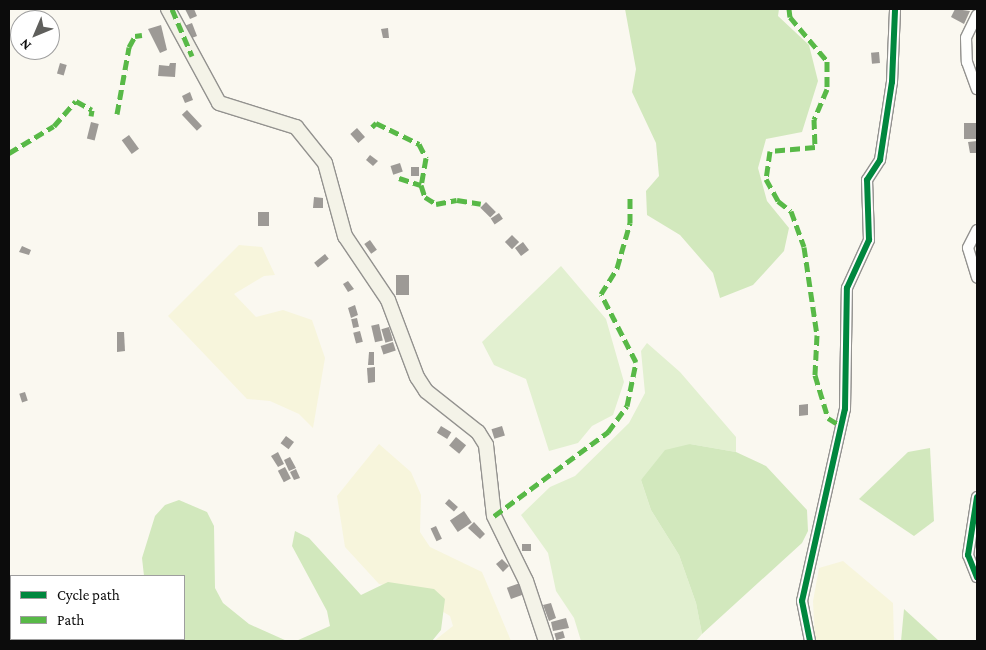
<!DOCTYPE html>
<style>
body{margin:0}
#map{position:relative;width:986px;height:650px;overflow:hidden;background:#faf8f0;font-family:"Crimson Pro",serif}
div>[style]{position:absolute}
.farmland>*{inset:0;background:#f7f5dc}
.green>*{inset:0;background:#e2f0d0}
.forest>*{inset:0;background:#d2e8bd}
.building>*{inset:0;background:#9d9a96;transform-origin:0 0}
.roads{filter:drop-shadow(1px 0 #93928f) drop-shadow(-1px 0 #93928f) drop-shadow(0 1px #93928f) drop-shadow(0 -1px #93928f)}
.minor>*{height:10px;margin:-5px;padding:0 5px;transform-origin:5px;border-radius:5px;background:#fefefd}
.secondary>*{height:14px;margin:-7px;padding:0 7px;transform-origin:7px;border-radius:7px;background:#f4f3e8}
.quiet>*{height:5px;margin-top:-2.5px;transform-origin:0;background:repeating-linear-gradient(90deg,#58b947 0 10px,transparent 0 15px)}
.cycleway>*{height:6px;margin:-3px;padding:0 3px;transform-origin:3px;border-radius:3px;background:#00873e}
span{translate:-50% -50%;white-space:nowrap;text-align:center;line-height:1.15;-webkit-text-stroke:5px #fff;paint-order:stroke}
.frame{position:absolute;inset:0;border:10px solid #0c0c0c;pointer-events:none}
.legend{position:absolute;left:10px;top:575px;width:175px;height:65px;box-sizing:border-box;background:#fff;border:1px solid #9e9e9e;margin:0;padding:6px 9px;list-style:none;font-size:15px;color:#0c0c0c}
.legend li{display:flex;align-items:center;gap:10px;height:25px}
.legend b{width:25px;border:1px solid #9e9e9e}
.north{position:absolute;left:10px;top:10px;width:50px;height:50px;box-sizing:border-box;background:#fff;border:1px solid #9e9e9e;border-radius:50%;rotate:225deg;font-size:14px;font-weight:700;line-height:20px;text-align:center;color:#0c0c0c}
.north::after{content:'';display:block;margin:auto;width:18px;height:22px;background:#5f5f5c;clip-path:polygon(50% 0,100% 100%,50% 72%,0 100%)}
</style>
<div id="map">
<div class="farmland">
<div style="clip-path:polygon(239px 245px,262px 247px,275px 275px,264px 276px,234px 294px,256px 317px,283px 310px,312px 320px,325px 358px,313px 428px,299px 414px,270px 401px,247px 399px,168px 316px)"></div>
<div style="clip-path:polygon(379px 444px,411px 472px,421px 495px,420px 532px,430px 547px,482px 572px,511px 641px,434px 641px,453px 626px,450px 616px,405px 589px,379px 584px,345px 547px,337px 496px)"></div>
<div style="clip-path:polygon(843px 561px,893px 603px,894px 641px,815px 641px,813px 601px,819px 568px)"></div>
</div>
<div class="green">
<div style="clip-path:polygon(561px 266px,606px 319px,624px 382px,613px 415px,592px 426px,578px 443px,549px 451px,526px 379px,494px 365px,482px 342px)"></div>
<div style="clip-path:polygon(647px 343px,680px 372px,736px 437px,736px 452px,690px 444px,641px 480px,651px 510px,679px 555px,696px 603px,702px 634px,696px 641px,581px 641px,574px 618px,556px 591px,548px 553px,521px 515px,550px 487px,575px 476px,629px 423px,645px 393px,641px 351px)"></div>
</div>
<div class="forest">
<div style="clip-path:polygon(625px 9px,779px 9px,778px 16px,809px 45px,818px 81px,802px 132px,766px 139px,758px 168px,767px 201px,789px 228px,784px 251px,753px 285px,720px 298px,713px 273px,680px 235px,647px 215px,646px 191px,659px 176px,656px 143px,632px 92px,636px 69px)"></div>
<div style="clip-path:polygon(690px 444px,736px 452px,766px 466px,807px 510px,808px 531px,802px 543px,702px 634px,696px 603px,679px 555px,651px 510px,641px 480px,665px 450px)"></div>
<div style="clip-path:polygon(930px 448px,934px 521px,914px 536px,859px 499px,908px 452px)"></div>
<div style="clip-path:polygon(179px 500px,207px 512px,214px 526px,215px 588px,223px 603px,249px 624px,287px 641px,163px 641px,184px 639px,184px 576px,144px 576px,142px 558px,155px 516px,165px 505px)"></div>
<div style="clip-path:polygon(295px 531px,309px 538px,361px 595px,388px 582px,434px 589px,445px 599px,441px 630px,432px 641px,296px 641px,330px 626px,327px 611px,292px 546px)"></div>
<div style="clip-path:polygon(904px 609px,939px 641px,901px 641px)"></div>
</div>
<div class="building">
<div style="clip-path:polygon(185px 9px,194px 9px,197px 16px,190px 19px)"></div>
<div style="clip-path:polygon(955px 9px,970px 11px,964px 24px,951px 17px)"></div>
<div style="left:192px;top:23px;width:14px;height:9px;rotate:69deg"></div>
<div style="clip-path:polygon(161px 25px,167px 50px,160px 53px,148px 29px)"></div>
<div style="clip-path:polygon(388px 28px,389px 38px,383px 38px,381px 29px)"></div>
<div style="left:879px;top:52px;width:11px;height:8px;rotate:85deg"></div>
<div style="left:60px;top:63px;width:7px;height:11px;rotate:16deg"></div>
<div style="clip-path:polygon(170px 63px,176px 63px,175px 77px,158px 76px,159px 65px,169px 66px)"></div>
<div style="clip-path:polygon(190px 92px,193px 100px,185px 103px,182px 96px)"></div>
<div style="left:187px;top:110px;width:22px;height:7px;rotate:47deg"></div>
<div style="left:91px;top:122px;width:8px;height:17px;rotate:14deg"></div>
<div style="left:964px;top:123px;width:13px;height:16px"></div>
<div style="left:357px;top:128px;width:12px;height:9px;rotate:48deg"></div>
<div style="left:129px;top:135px;width:17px;height:9px;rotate:54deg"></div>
<div style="clip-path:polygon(977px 141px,977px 153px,970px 153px,968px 142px)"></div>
<div style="clip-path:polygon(370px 155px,378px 161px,373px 166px,366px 160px)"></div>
<div style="left:400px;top:163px;width:9px;height:10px;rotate:72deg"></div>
<div style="left:411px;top:167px;width:8px;height:9px"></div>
<div style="clip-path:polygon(314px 197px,323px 198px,323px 208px,313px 208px)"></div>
<div style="left:486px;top:202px;width:14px;height:8px;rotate:45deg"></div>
<div style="left:258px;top:212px;width:11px;height:14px"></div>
<div style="left:499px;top:213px;width:7px;height:10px;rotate:56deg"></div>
<div style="left:512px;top:235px;width:10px;height:10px;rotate:45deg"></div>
<div style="left:370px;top:240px;width:12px;height:7px;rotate:55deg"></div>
<div style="left:523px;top:242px;width:10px;height:10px;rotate:53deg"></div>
<div style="clip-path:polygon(22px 246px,31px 250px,29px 255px,19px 252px)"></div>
<div style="left:325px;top:254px;width:6px;height:14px;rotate:51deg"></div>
<div style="left:396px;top:275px;width:13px;height:20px"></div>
<div style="clip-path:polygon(348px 281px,354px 289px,348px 292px,343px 284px)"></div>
<div style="clip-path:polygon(355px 305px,358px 315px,351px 318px,348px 308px)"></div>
<div style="left:357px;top:318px;width:9px;height:6px;rotate:77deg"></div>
<div style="left:379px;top:324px;width:17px;height:8px;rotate:77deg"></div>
<div style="left:389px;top:327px;width:14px;height:8px;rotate:73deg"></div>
<div style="left:360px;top:331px;width:11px;height:7px;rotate:75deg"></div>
<div style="clip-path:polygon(117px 332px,124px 332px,125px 351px,117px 352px)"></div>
<div style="left:393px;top:342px;width:9px;height:13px;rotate:72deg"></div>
<div style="clip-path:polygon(369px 352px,374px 352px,374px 365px,368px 365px)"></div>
<div style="clip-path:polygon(375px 367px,375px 382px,368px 383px,367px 368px)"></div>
<div style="left:25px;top:392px;width:9px;height:6px;rotate:72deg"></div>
<div style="clip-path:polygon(808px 404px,808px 415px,799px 416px,799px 405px)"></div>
<div style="left:441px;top:426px;width:12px;height:8px;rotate:31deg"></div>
<div style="left:502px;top:426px;width:10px;height:11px;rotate:73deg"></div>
<div style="left:286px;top:436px;width:10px;height:9px;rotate:37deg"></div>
<div style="left:456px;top:437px;width:13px;height:11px;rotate:39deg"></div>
<div style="clip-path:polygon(278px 452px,284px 464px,278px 467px,271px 456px)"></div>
<div style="clip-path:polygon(290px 457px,296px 468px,289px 471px,284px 460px)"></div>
<div style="left:285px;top:467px;width:13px;height:8px;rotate:63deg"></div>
<div style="clip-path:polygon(296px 469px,300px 478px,294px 480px,290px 472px)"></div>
<div style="left:449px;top:499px;width:12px;height:6px;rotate:42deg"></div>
<div style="left:464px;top:511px;width:14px;height:17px;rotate:56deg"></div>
<div style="clip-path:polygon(474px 522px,485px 534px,480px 539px,468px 528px)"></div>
<div style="left:436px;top:526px;width:14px;height:6px;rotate:65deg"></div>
<div style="left:522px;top:544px;width:9px;height:7px"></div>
<div style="clip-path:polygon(502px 559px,509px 566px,503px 572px,496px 564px)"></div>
<div style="left:520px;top:583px;width:12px;height:14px;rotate:70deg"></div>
<div style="clip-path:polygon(551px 603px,556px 618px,549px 621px,543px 605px)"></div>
<div style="clip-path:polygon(566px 618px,569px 628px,553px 631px,551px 622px)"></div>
<div style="left:563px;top:631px;width:7px;height:9px;rotate:74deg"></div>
</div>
<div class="roads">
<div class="minor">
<div style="left:977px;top:15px;width:25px;rotate:116deg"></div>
<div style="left:966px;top:38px;width:24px;rotate:88deg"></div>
<div style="left:967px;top:62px;width:29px;rotate:70deg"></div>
<div style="left:977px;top:230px;width:20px;rotate:117deg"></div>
<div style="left:968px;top:248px;width:31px;rotate:73deg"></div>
<div style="left:977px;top:497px;width:59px;rotate:98.8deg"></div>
<div style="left:968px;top:555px;width:24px;rotate:68deg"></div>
<div style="left:9px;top:588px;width:2px;rotate:27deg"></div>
<div style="left:810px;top:641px;width:41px;rotate:-101.3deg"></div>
<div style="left:802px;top:601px;width:197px;rotate:-77.4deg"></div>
<div style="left:845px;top:409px;width:121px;rotate:-89.1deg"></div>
<div style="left:847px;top:288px;width:53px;rotate:-65.4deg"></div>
<div style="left:869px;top:240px;width:60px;rotate:-91.9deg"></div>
<div style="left:867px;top:180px;width:24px;rotate:-57deg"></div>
<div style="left:880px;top:160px;width:79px;rotate:-81.3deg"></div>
<div style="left:892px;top:82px;width:73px;rotate:-87.6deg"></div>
</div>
<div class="secondary">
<div style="left:168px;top:9px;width:107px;rotate:61.5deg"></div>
<div style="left:219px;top:103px;width:81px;rotate:17.3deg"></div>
<div style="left:296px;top:127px;width:46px;rotate:51.1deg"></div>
<div style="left:325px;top:163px;width:76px;rotate:74.7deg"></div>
<div style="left:345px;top:236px;width:77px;rotate:56.1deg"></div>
<div style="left:388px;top:300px;width:82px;rotate:69.4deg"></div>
<div style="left:417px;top:377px;width:17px;rotate:57deg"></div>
<div style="left:426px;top:391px;width:66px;rotate:38.3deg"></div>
<div style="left:478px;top:432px;width:15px;rotate:58deg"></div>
<div style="left:486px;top:445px;width:71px;rotate:83.6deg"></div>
<div style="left:494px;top:516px;width:72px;rotate:63.8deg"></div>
<div style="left:526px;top:581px;width:63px;rotate:71.6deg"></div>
</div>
</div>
<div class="quiet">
<div style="left:172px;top:9px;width:51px;rotate:66.9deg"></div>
<div style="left:789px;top:9px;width:8px;rotate:83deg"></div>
<div style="left:790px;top:17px;width:57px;rotate:49.9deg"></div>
<div style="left:827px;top:61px;width:28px;rotate:90deg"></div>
<div style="left:827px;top:89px;width:33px;rotate:113deg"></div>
<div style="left:814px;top:119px;width:28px;rotate:88deg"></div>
<div style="left:815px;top:147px;width:45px;rotate:174.9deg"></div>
<div style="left:770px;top:151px;width:28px;rotate:98deg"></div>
<div style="left:766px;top:179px;width:25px;rotate:61deg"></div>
<div style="left:778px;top:201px;width:16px;rotate:38deg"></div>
<div style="left:791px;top:211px;width:38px;rotate:70deg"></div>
<div style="left:804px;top:247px;width:89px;rotate:81.6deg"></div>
<div style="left:817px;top:335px;width:40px;rotate:92.9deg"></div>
<div style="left:815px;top:375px;width:45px;rotate:73.2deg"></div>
<div style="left:828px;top:418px;width:15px;rotate:32deg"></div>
<div style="left:117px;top:114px;width:68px;rotate:-79.8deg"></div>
<div style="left:129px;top:47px;width:13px;rotate:-61deg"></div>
<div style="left:135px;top:36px;width:7px;rotate:-8deg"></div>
<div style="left:372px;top:127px;width:6px;rotate:-45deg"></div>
<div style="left:376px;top:123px;width:48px;rotate:26deg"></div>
<div style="left:419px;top:144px;width:16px;rotate:63deg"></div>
<div style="left:426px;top:158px;width:27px;rotate:100deg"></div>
<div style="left:421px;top:185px;width:13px;rotate:72deg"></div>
<div style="left:425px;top:197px;width:13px;rotate:32deg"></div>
<div style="left:436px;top:204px;width:21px;rotate:-11deg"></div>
<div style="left:457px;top:200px;width:24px;rotate:9deg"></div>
<div style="left:9px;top:153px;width:52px;rotate:-31deg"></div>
<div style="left:54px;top:126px;width:33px;rotate:-49deg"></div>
<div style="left:76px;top:101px;width:18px;rotate:29deg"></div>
<div style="left:92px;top:110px;width:6px;rotate:99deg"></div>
<div style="left:399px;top:178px;width:23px;rotate:18deg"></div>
<div style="left:494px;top:516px;width:142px;rotate:-36.4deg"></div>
<div style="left:608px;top:432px;width:32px;rotate:-54deg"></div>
<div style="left:627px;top:406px;width:45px;rotate:-78.4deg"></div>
<div style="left:636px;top:362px;width:76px;rotate:-117.2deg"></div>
<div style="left:601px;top:294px;width:31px;rotate:-58deg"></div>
<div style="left:617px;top:268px;width:47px;rotate:-73.9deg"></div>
<div style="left:630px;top:223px;width:29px;rotate:-90deg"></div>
</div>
<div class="cycleway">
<div style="left:977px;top:497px;width:59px;rotate:98.8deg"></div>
<div style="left:968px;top:555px;width:24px;rotate:68deg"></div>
<div style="left:810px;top:641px;width:41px;rotate:-101.3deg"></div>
<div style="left:802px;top:601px;width:197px;rotate:-77.4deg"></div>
<div style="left:845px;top:409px;width:121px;rotate:-89.1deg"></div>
<div style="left:847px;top:288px;width:53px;rotate:-65.4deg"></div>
<div style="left:869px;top:240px;width:60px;rotate:-91.9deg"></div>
<div style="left:867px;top:180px;width:24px;rotate:-57deg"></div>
<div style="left:880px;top:160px;width:79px;rotate:-81.3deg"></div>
<div style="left:892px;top:82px;width:73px;rotate:-87.6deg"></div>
</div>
<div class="frame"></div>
<ul class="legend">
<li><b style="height:6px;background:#00873e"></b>Cycle path</li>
<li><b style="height:6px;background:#58b947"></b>Path</li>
</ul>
<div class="north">N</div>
</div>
